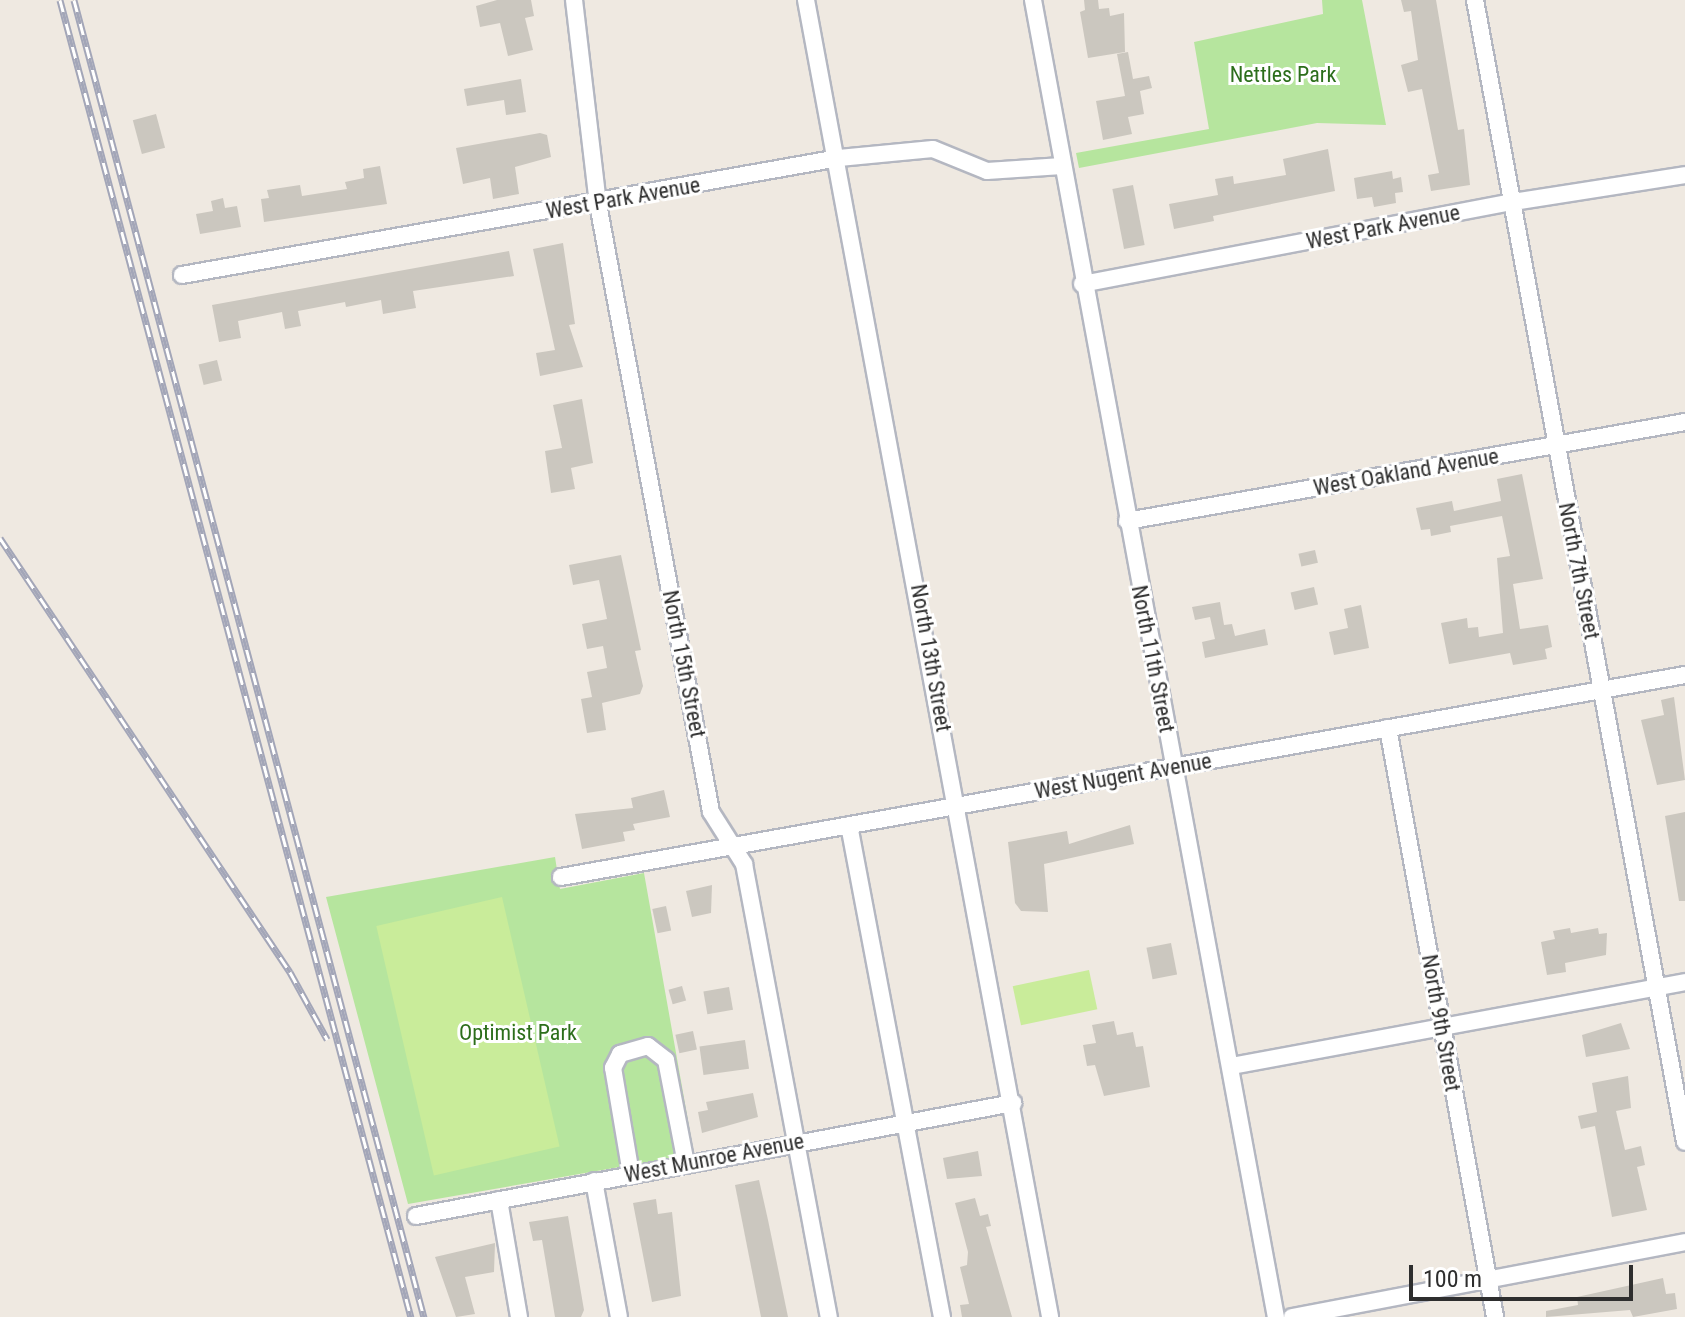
<!DOCTYPE html>
<style>
body{margin:0}
#map{position:relative;width:1685px;height:1317px;overflow:hidden;background:#efe9e1;font-family:"Roboto Condensed",sans-serif}
div>[style]{position:absolute}
.green>*{inset:0;background:#b6e59e}
.pitch>*{inset:0;background:#c9ec9a;transform-origin:0 0}
.building>*{inset:0;background:#cbc7bf;transform-origin:0 0}
.roads{filter:drop-shadow(2px 0 #b4b7c1) drop-shadow(-2px 0 #b4b7c1) drop-shadow(0 2px #b4b7c1) drop-shadow(0 -2px #b4b7c1)}
.minor>*{height:16px;margin:-8px;padding:0 8px;transform-origin:8px;border-radius:8px;background:#fff}
.rail>*{height:7px;margin-top:-3.5px;transform-origin:0;background:repeating-linear-gradient(90deg,#fff 0 12px,#a3a6b8 0 24px);box-sizing:border-box;border-block:2px solid #a3a6b8}
span{translate:-50% -50%;white-space:nowrap;text-align:center;line-height:1.15;-webkit-text-stroke:6px #fff;paint-order:stroke}
.park-label{font-size:22px;color:#2c6e1b}
.street-label{font-size:22px;color:#2e2e2e}
.scale{position:absolute;left:1409px;top:1265px;width:224px;height:36px;box-sizing:border-box;border:4px solid #2e2e2e;border-top:0;padding-left:10px;font-size:24px;line-height:28px;white-space:nowrap;color:#2e2e2e;-webkit-text-stroke:6px #fff;paint-order:stroke}
</style>
<div id="map">
<div class="green">
<div style="clip-path:polygon(1322px 0,1362px 0,1386px 125px,1317px 123px,1079px 168px,1076px 153px,1209px 129px,1194px 42px,1323px 14px)"></div>
<div style="clip-path:polygon(555px 857px,560px 889px,644px 873px,694px 1154px,408px 1204px,326px 897px)"></div>
</div>
<div class="pitch">
<div style="left:502px;top:897px;width:256px;height:129px;rotate:77deg"></div>
<div style="left:1089px;top:970px;width:40px;height:78px;rotate:78deg"></div>
</div>
<div class="building">
<div style="clip-path:polygon(497px 0,531px 0,534px 16px,525px 18px,533px 50px,508px 56px,500px 23px,480px 27px,476px 6px)"></div>
<div style="clip-path:polygon(1084px 0,1098px 0,1099px 9px,1109px 8px,1110px 16px,1124px 13px,1125px 52px,1088px 58px,1080px 12px,1085px 10px)"></div>
<div style="clip-path:polygon(1401px 0,1436px 0,1458px 130px,1464px 129px,1470px 185px,1431px 191px,1428px 175px,1439px 173px,1422px 89px,1408px 92px,1401px 65px,1418px 60px,1411px 11px,1404px 12px)"></div>
<div style="clip-path:polygon(1128px 52px,1133px 79px,1149px 76px,1152px 88px,1140px 91px,1144px 114px,1128px 117px,1132px 134px,1103px 140px,1096px 101px,1125px 96px,1117px 54px)"></div>
<div style="clip-path:polygon(521px 79px,526px 112px,506px 115px,504px 100px,467px 106px,464px 89px)"></div>
<div style="left:156px;top:114px;width:35px;height:24px;rotate:75deg"></div>
<div style="clip-path:polygon(540px 133px,547px 135px,551px 157px,515px 167px,519px 194px,493px 199px,490px 178px,463px 184px,456px 148px)"></div>
<div style="clip-path:polygon(1328px 149px,1335px 191px,1213px 216px,1214px 221px,1174px 229px,1169px 204px,1218px 195px,1215px 179px,1233px 176px,1234px 184px,1286px 175px,1283px 159px)"></div>
<div style="clip-path:polygon(380px 166px,387px 204px,264px 222px,261px 199px,269px 198px,267px 190px,300px 185px,302px 196px,347px 189px,345px 182px,364px 178px,363px 169px)"></div>
<div style="clip-path:polygon(1392px 171px,1393px 179px,1401px 177px,1403px 192px,1395px 193px,1396px 203px,1374px 207px,1372px 197px,1357px 199px,1354px 178px)"></div>
<div style="left:1133px;top:185px;width:61px;height:21px;rotate:79deg"></div>
<div style="clip-path:polygon(223px 198px,225px 208px,237px 206px,241px 227px,200px 234px,196px 214px,213px 211px,211px 201px)"></div>
<div style="clip-path:polygon(563px 243px,575px 324px,569px 325px,583px 367px,540px 376px,536px 353px,555px 350px,533px 249px)"></div>
<div style="clip-path:polygon(509px 251px,514px 276px,413px 291px,416px 308px,383px 314px,381px 300px,346px 307px,345px 302px,298px 311px,301px 326px,285px 329px,282px 312px,238px 321px,241px 338px,219px 342px,212px 305px)"></div>
<div style="left:217px;top:360px;width:21px;height:19px;rotate:76deg"></div>
<div style="clip-path:polygon(582px 399px,593px 463px,571px 468px,575px 489px,551px 493px,545px 451px,562px 448px,553px 405px)"></div>
<div style="clip-path:polygon(1522px 474px,1543px 579px,1513px 584px,1520px 629px,1548px 625px,1552px 647px,1545px 649px,1547px 659px,1513px 665px,1510px 653px,1449px 664px,1441px 623px,1467px 618px,1468px 628px,1478px 627px,1479px 637px,1503px 633px,1497px 558px,1510px 556px,1502px 516px,1450px 526px,1451px 532px,1431px 536px,1430px 529px,1421px 530px,1416px 508px,1452px 501px,1454px 511px,1501px 501px,1497px 479px)"></div>
<div style="left:1315px;top:550px;width:13px;height:17px;rotate:77deg"></div>
<div style="clip-path:polygon(621px 555px,641px 650px,635px 651px,643px 686px,640px 694px,602px 703px,606px 730px,587px 733px,581px 699px,592px 697px,587px 672px,607px 668px,603px 646px,587px 649px,582px 624px,607px 619px,599px 580px,573px 585px,569px 565px)"></div>
<div style="left:1314px;top:587px;width:18px;height:24px;rotate:77deg"></div>
<div style="clip-path:polygon(1220px 602px,1224px 625px,1232px 624px,1235px 636px,1265px 629px,1268px 645px,1205px 658px,1202px 642px,1215px 639px,1210px 617px,1195px 620px,1192px 607px)"></div>
<div style="clip-path:polygon(1361px 605px,1369px 648px,1334px 655px,1329px 632px,1348px 628px,1344px 609px)"></div>
<div style="clip-path:polygon(1674px 697px,1685px 780px,1657px 785px,1641px 720px,1664px 715px,1661px 700px)"></div>
<div style="clip-path:polygon(664px 790px,670px 817px,633px 824px,635px 830px,623px 832px,625px 841px,582px 849px,575px 814px,633px 808px,631px 798px)"></div>
<div style="clip-path:polygon(1685px 812px,1685px 901px,1679px 901px,1665px 816px)"></div>
<div style="clip-path:polygon(1130px 825px,1134px 844px,1044px 864px,1048px 912px,1021px 911px,1015px 903px,1008px 842px,1067px 831px,1069px 844px)"></div>
<div style="clip-path:polygon(712px 885px,711px 913px,692px 917px,686px 891px)"></div>
<div style="left:666px;top:906px;width:25px;height:14px;rotate:78deg"></div>
<div style="clip-path:polygon(1570px 928px,1571px 933px,1598px 928px,1599px 934px,1607px 933px,1606px 955px,1565px 963px,1566px 972px,1547px 975px,1541px 942px,1555px 939px,1553px 931px)"></div>
<div style="left:1171px;top:943px;width:32px;height:25px;rotate:79deg"></div>
<div style="left:682px;top:986px;width:15px;height:14px;rotate:74deg"></div>
<div style="left:729px;top:987px;width:23px;height:26px;rotate:80deg"></div>
<div style="clip-path:polygon(1114px 1021px,1117px 1035px,1133px 1032px,1136px 1047px,1143px 1046px,1150px 1087px,1104px 1096px,1095px 1065px,1087px 1066px,1083px 1045px,1096px 1043px,1092px 1025px)"></div>
<div style="clip-path:polygon(1621px 1023px,1630px 1049px,1586px 1057px,1582px 1035px)"></div>
<div style="left:693px;top:1031px;width:19px;height:18px;rotate:78deg"></div>
<div style="left:745px;top:1040px;width:29px;height:46px;rotate:82deg"></div>
<div style="clip-path:polygon(1628px 1076px,1631px 1108px,1616px 1111px,1625px 1150px,1641px 1146px,1645px 1165px,1637px 1167px,1647px 1210px,1612px 1217px,1595px 1126px,1581px 1129px,1578px 1116px,1597px 1112px,1592px 1083px)"></div>
<div style="clip-path:polygon(753px 1093px,758px 1117px,702px 1133px,698px 1112px,708px 1110px,706px 1102px)"></div>
<div style="clip-path:polygon(978px 1151px,982px 1176px,947px 1179px,943px 1158px)"></div>
<div style="clip-path:polygon(759px 1180px,768px 1220px,788px 1317px,761px 1317px,735px 1185px)"></div>
<div style="clip-path:polygon(975px 1198px,980px 1216px,988px 1214px,991px 1226px,986px 1227px,1012px 1317px,962px 1317px,960px 1305px,969px 1304px,960px 1267px,967px 1265px,968px 1252px,955px 1203px)"></div>
<div style="clip-path:polygon(656px 1199px,658px 1214px,672px 1212px,681px 1296px,652px 1302px,633px 1203px)"></div>
<div style="clip-path:polygon(568px 1216px,584px 1310px,581px 1317px,555px 1317px,542px 1240px,533px 1241px,529px 1222px)"></div>
<div style="clip-path:polygon(495px 1243px,494px 1272px,465px 1277px,475px 1314px,456px 1317px,435px 1257px)"></div>
<div style="clip-path:polygon(1663px 1278px,1666px 1294px,1675px 1293px,1677px 1309px,1633px 1317px,1630px 1310px,1546px 1317px,1546px 1311px,1578px 1305px,1577px 1297px)"></div>
</div>
<div class="roads">
<div class="minor">
<div style="left:574px;top:0;width:205px;rotate:83.3deg"></div>
<div style="left:598px;top:204px;width:618px;rotate:79.47deg"></div>
<div style="left:711px;top:812px;width:62px;rotate:57.6deg"></div>
<div style="left:744px;top:864px;width:461px;rotate:79.4deg"></div>
<div style="left:806px;top:0;width:1339px;rotate:79.5deg"></div>
<div style="left:1033px;top:0;width:1339px;rotate:79.55deg"></div>
<div style="left:1475px;top:0;width:1161px;rotate:79.58deg"></div>
<div style="left:182px;top:275px;width:667px;rotate:-10.1deg"></div>
<div style="left:839px;top:158px;width:94px;rotate:-5.5deg"></div>
<div style="left:933px;top:149px;width:58px;rotate:22.2deg"></div>
<div style="left:987px;top:171px;width:75px;rotate:-3.8deg"></div>
<div style="left:1082px;top:284px;width:439px;rotate:-10.8deg"></div>
<div style="left:1513px;top:202px;width:174px;rotate:-8.9deg"></div>
<div style="left:1127px;top:521px;width:567px;rotate:-10.06deg"></div>
<div style="left:1388px;top:728px;width:599px;rotate:79.7deg"></div>
<div style="left:849px;top:825px;width:501px;rotate:79.3deg"></div>
<div style="left:561px;top:877px;width:1142px;rotate:-10.19deg"></div>
<div style="left:1232px;top:1066px;width:461px;rotate:-10.5deg"></div>
<div style="left:631px;top:1174px;width:108px;rotate:-99.6deg"></div>
<div style="left:613px;top:1068px;width:16px;rotate:-63deg"></div>
<div style="left:620px;top:1054px;width:29px;rotate:-16deg"></div>
<div style="left:648px;top:1046px;width:23px;rotate:38deg"></div>
<div style="left:666px;top:1060px;width:106px;rotate:79.1deg"></div>
<div style="left:594px;top:1181px;width:138px;rotate:79.6deg"></div>
<div style="left:499px;top:1200px;width:119px;rotate:80.3deg"></div>
<div style="left:416px;top:1216px;width:608px;rotate:-10.72deg"></div>
<div style="left:1292px;top:1317px;width:400px;rotate:-10.8deg"></div>
</div>
</div>
<div class="rail">
<div style="left:60px;top:0;width:1363px;rotate:75.08deg"></div>
<div style="left:74px;top:0;width:1363px;rotate:75.12deg"></div>
<div style="left:0;top:538px;width:522px;rotate:56.25deg"></div>
<div style="left:290px;top:972px;width:77px;rotate:61.1deg"></div>
</div>
<div class="park-label">
<span style="left:1283px;top:75px">Nettles Park</span>
<span style="left:518px;top:1033px">Optimist Park</span>
</div>
<div class="street-label">
<span style="left:623px;top:198px;rotate:-10deg">West Park Avenue</span>
<span style="left:1383px;top:227px;rotate:-11deg">West Park Avenue</span>
<span style="left:1406px;top:472px;rotate:-10deg">West Oakland Avenue</span>
<span style="left:1579px;top:571px;rotate:79deg">North 7th Street</span>
<span style="left:931px;top:658px;rotate:80deg">North 13th Street</span>
<span style="left:1153px;top:659px;rotate:79deg">North 11th Street</span>
<span style="left:684px;top:664px;rotate:79deg">North 15th Street</span>
<span style="left:1123px;top:776px;rotate:-10deg">West Nugent Avenue</span>
<span style="left:1441px;top:1023px;rotate:80deg">North 9th Street</span>
<span style="left:714px;top:1158px;rotate:-11deg">West Munroe Avenue</span>
</div>
<div class="scale">100 m</div>
</div>
